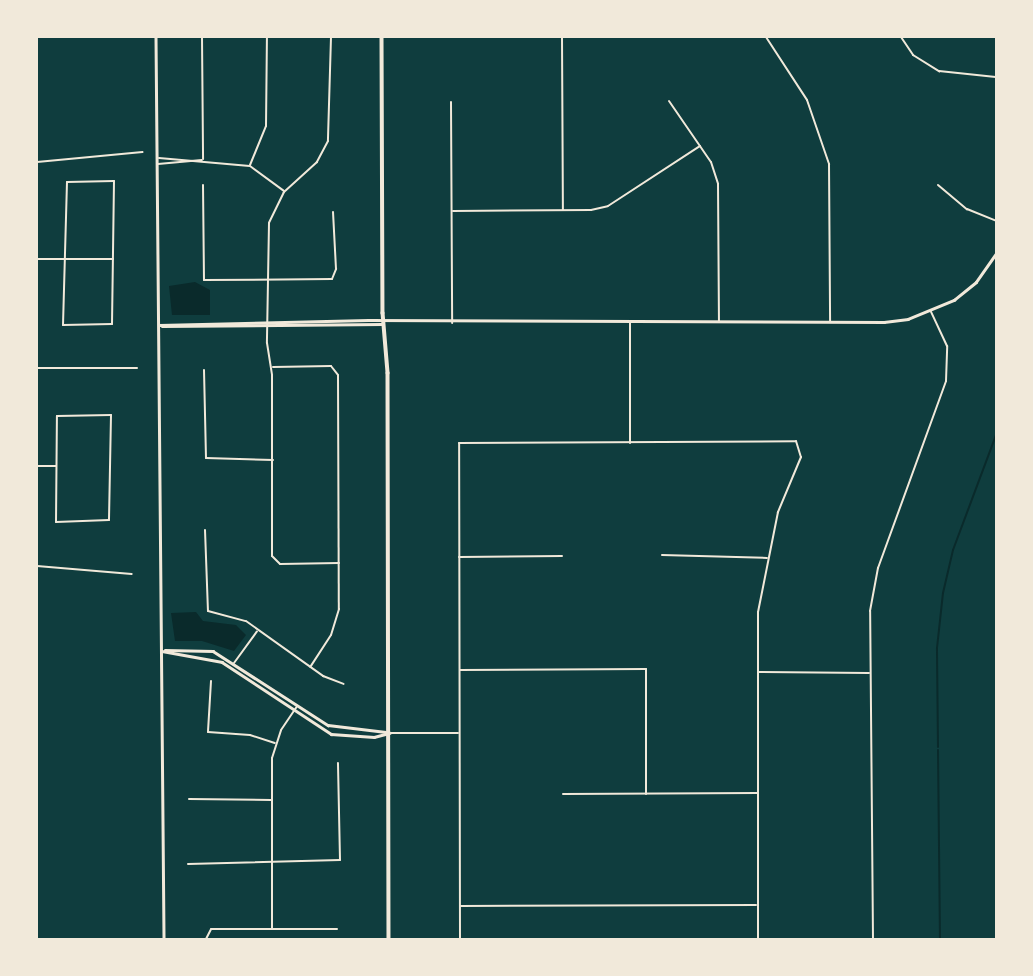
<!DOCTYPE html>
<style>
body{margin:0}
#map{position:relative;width:1033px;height:976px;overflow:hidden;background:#0f3d3e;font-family:"Public Sans",sans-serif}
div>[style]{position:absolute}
.water>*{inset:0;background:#0a2a2b}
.stream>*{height:2px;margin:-1px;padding:0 1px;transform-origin:1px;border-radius:1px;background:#0a2a2b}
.minor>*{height:2px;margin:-1px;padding:0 1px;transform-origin:1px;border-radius:1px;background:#f1e9da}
.tertiary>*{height:2.5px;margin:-1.25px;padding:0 1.25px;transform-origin:1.25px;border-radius:1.25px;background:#f1e9da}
.secondary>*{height:3.5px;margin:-1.75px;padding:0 1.75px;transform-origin:1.75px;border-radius:1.75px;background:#f1e9da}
span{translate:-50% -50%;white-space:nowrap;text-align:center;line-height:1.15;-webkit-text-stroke:7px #f1e9da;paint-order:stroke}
.frame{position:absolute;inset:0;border:38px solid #f1e9da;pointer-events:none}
</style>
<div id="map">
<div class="water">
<div style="clip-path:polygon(195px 282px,210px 290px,210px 315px,172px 315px,169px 286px)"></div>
<div style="clip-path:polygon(196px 612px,203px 621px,236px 625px,246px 635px,234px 651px,202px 641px,175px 641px,171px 613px)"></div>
</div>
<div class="stream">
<div style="left:938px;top:747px;width:99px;rotate:-90.6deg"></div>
<div style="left:937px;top:648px;width:55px;rotate:-83.8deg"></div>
<div style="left:943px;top:593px;width:44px;rotate:-76.9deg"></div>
<div style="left:953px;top:550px;width:123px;rotate:-69.5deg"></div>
<div style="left:938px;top:750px;width:189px;rotate:89.4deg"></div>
</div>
<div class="minor">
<div style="left:202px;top:37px;width:122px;rotate:89.5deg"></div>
<div style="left:331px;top:37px;width:104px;rotate:91.7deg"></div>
<div style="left:328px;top:141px;width:24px;rotate:118deg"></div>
<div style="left:317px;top:162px;width:45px;rotate:137.7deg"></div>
<div style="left:284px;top:192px;width:34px;rotate:116deg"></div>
<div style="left:269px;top:223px;width:120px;rotate:91deg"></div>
<div style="left:267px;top:343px;width:32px;rotate:81deg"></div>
<div style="left:272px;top:375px;width:181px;rotate:90deg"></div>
<div style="left:272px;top:556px;width:11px;rotate:45deg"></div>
<div style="left:280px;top:564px;width:59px;rotate:-1deg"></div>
<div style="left:562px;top:37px;width:173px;rotate:89.7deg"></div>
<div style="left:766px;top:37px;width:75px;rotate:56.9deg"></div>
<div style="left:807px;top:100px;width:68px;rotate:71deg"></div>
<div style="left:829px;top:164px;width:158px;rotate:89.6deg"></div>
<div style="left:901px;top:37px;width:22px;rotate:56deg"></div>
<div style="left:913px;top:55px;width:31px;rotate:32deg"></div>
<div style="left:939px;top:71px;width:57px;rotate:6deg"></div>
<div style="left:669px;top:101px;width:74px;rotate:55.5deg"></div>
<div style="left:711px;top:162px;width:23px;rotate:72deg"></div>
<div style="left:718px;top:184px;width:138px;rotate:89.6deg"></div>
<div style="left:451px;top:102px;width:221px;rotate:89.7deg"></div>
<div style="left:159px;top:158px;width:91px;rotate:5deg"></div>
<div style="left:250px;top:166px;width:42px;rotate:36.3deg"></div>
<div style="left:37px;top:162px;width:106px;rotate:-5.4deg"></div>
<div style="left:158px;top:164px;width:44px;rotate:-5.2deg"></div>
<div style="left:250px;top:165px;width:42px;rotate:-67.7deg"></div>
<div style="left:266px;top:126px;width:89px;rotate:-89.4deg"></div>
<div style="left:114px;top:181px;width:143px;rotate:90.8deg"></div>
<div style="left:112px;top:324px;width:49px;rotate:178.8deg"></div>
<div style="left:63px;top:325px;width:143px;rotate:-88.4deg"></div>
<div style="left:67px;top:182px;width:47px;rotate:-1.2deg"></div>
<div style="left:203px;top:185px;width:95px;rotate:89.4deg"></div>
<div style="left:204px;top:280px;width:128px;rotate:-0.4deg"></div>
<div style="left:332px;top:279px;width:11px;rotate:-68deg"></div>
<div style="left:336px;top:269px;width:57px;rotate:-93deg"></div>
<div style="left:938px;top:185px;width:38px;rotate:40deg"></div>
<div style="left:967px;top:209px;width:31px;rotate:22deg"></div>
<div style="left:453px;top:211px;width:138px;rotate:-0.4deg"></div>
<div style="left:591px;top:210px;width:17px;rotate:-13deg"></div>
<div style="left:608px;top:206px;width:110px;rotate:-33.1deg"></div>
<div style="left:37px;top:259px;width:76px"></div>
<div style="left:630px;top:323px;width:120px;rotate:90deg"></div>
<div style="left:273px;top:367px;width:58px;rotate:-1deg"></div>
<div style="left:331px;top:366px;width:11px;rotate:52deg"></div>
<div style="left:338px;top:375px;width:234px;rotate:89.8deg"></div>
<div style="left:339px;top:609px;width:27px;rotate:107deg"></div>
<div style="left:331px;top:635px;width:38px;rotate:123deg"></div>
<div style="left:37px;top:368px;width:100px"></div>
<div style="left:204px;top:370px;width:88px;rotate:88.7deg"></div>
<div style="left:206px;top:458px;width:67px;rotate:1.7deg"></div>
<div style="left:111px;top:415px;width:105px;rotate:91.1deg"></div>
<div style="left:109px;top:520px;width:53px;rotate:177.8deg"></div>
<div style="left:56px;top:522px;width:106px;rotate:-89.5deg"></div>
<div style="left:57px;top:416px;width:54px;rotate:-1.1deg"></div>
<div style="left:37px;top:466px;width:19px"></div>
<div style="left:205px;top:530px;width:81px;rotate:87.9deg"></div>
<div style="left:208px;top:611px;width:39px;rotate:15deg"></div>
<div style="left:246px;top:621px;width:95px;rotate:35.5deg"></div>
<div style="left:323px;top:676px;width:22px;rotate:21deg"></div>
<div style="left:662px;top:555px;width:105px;rotate:1.6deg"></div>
<div style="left:459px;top:557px;width:103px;rotate:-0.6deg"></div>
<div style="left:37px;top:566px;width:95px;rotate:4.8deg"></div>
<div style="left:234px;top:663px;width:39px;rotate:-54deg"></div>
<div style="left:460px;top:670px;width:186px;rotate:-0.3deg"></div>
<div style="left:646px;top:669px;width:125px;rotate:90deg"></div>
<div style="left:759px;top:672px;width:110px;rotate:0.5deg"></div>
<div style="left:211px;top:681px;width:51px;rotate:93.4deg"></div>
<div style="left:208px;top:732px;width:42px;rotate:4.1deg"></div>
<div style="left:250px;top:735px;width:26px;rotate:18deg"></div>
<div style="left:390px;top:733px;width:68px"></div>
<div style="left:563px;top:794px;width:194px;rotate:-0.3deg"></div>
<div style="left:189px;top:799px;width:82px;rotate:0.7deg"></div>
<div style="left:188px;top:864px;width:152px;rotate:-1.5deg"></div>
<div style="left:340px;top:860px;width:97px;rotate:-91.2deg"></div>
<div style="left:461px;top:906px;width:295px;rotate:-0.2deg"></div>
<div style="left:272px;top:929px;width:171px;rotate:-90deg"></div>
<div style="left:272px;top:758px;width:29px;rotate:-72deg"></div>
<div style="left:281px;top:730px;width:29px;rotate:-56deg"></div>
<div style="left:206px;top:939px;width:11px;rotate:-63deg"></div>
<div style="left:211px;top:929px;width:126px"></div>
<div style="left:460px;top:939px;width:496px;rotate:-90.1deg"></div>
<div style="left:459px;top:443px;width:337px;rotate:-0.3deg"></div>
<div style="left:796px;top:441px;width:17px;rotate:73deg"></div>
<div style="left:801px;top:457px;width:60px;rotate:112.7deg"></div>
<div style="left:778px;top:512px;width:102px;rotate:101.3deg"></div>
<div style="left:758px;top:612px;width:327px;rotate:90deg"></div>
<div style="left:873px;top:939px;width:328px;rotate:-90.5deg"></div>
<div style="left:870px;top:611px;width:44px;rotate:-79.5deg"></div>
<div style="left:878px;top:568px;width:199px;rotate:-70deg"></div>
<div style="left:946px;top:381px;width:35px;rotate:-88deg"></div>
<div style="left:947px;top:346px;width:38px;rotate:-115deg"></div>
</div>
<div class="tertiary">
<div style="left:156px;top:37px;width:902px;rotate:89.49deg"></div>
<div style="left:159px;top:325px;width:209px;rotate:-1.4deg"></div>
<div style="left:368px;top:320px;width:516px;rotate:0.22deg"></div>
<div style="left:884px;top:322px;width:24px;rotate:-7deg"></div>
<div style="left:908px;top:319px;width:50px;rotate:-22.4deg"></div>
<div style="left:954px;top:300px;width:28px;rotate:-39deg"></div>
<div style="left:976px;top:282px;width:35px;rotate:-55deg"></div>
<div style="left:162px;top:326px;width:220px;rotate:-0.5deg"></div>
<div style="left:165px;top:650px;width:48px;rotate:1.2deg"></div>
<div style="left:213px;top:651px;width:137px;rotate:32.8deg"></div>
<div style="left:328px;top:725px;width:58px;rotate:6.9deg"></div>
<div style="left:162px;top:651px;width:61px;rotate:10.4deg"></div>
<div style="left:222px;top:662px;width:131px;rotate:33.4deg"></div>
<div style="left:331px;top:734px;width:43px;rotate:4deg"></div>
<div style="left:374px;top:737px;width:16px;rotate:-15deg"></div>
</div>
<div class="secondary">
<div style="left:382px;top:37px;width:276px;rotate:89.8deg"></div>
<div style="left:383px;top:313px;width:60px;rotate:85.2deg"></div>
<div style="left:388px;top:373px;width:566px;rotate:89.9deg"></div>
</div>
<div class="frame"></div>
</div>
